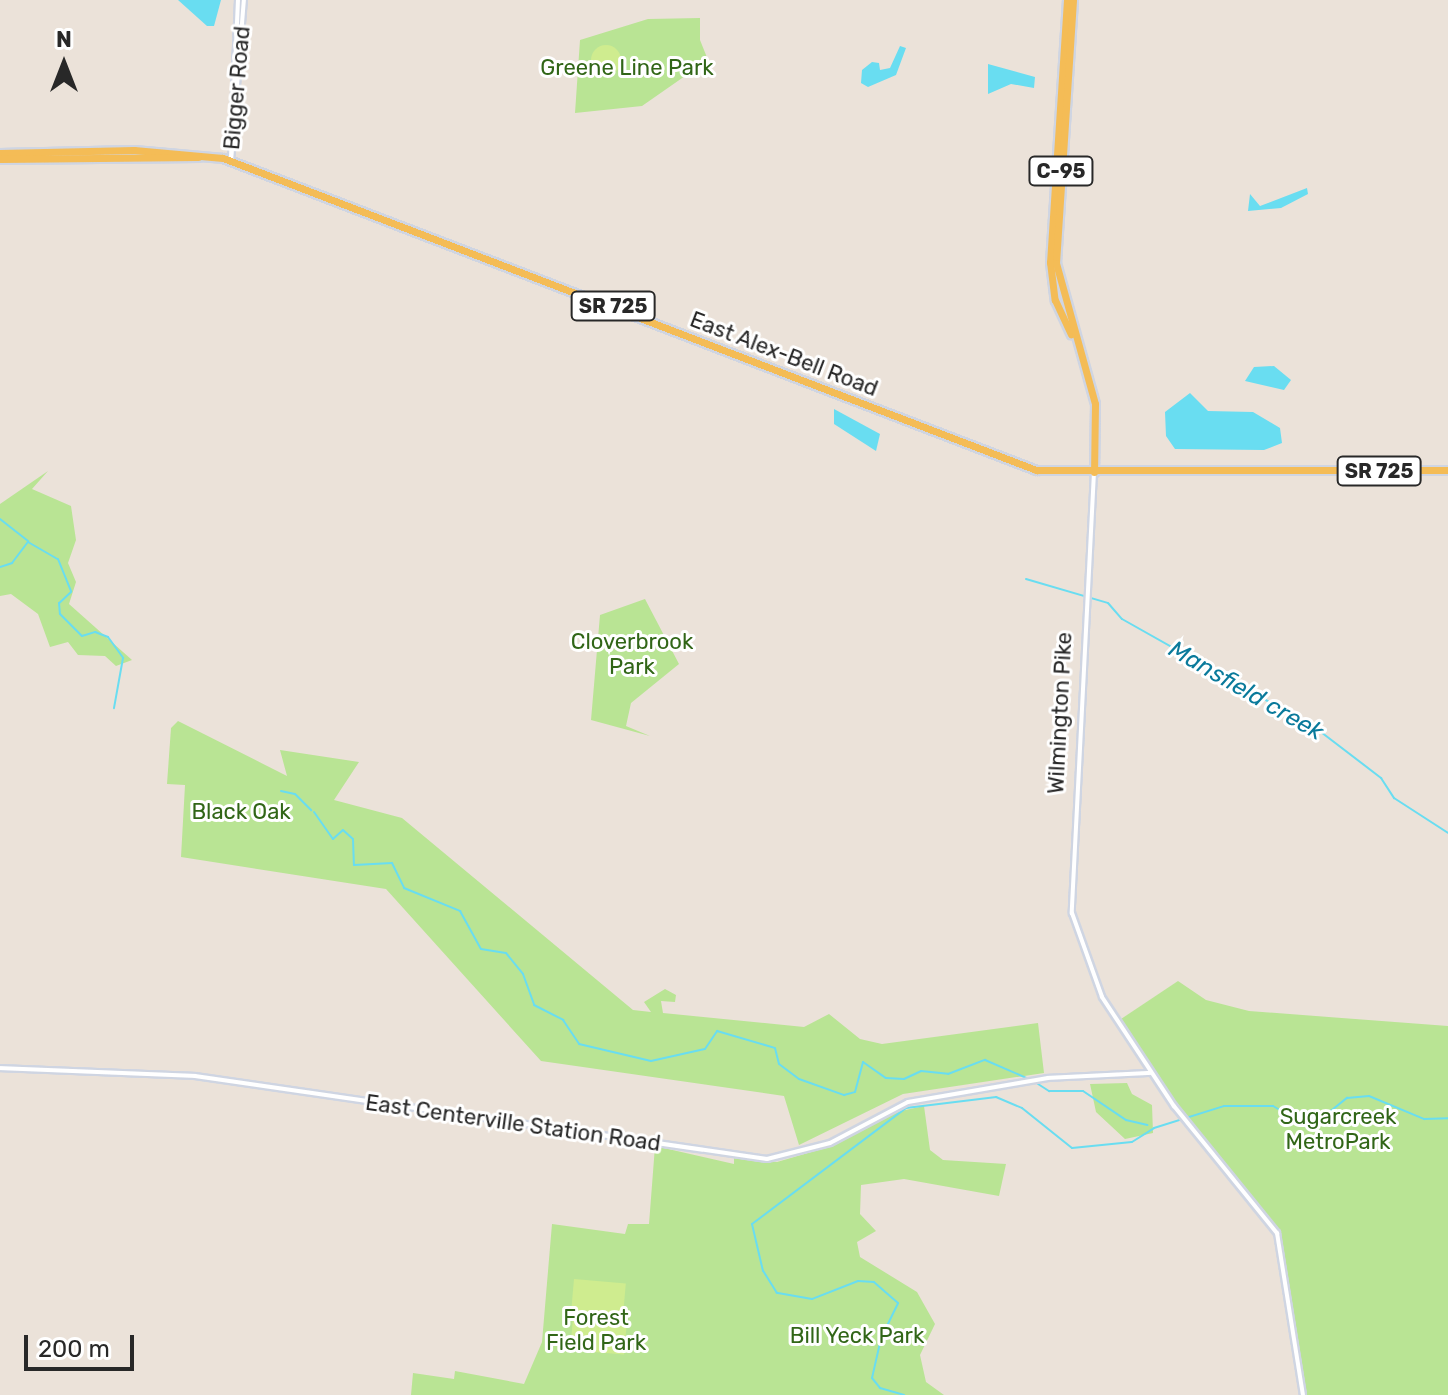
<!DOCTYPE html>
<style>
body{margin:0}
#map{position:relative;width:1448px;height:1395px;overflow:hidden;background:#ebe2d9;font-family:Rubik,sans-serif}
div>[style]{position:absolute}
.green>*{inset:0;background:#b9e494}
.pitch>*{inset:0;background:#cfec8f;transform-origin:0 0}
.round{border-radius:50%}
.water>*{inset:0;background:#69ddf1}
.stream>*{height:2px;margin:-1px;padding:0 1px;transform-origin:1px;border-radius:1px;background:#69ddf1}
.roads{filter:drop-shadow(2px 0 #cfd5e2) drop-shadow(-2px 0 #cfd5e2) drop-shadow(0 2px #cfd5e2) drop-shadow(0 -2px #cfd5e2)}
.tertiary>*{height:4px;margin:-2px;padding:0 2px;transform-origin:2px;border-radius:2px;background:#fff}
.primary>*{height:7px;margin:-3.5px;padding:0 3.5px;transform-origin:3.5px;border-radius:3.5px;background:#f4bc56}
span{translate:-50% -50%;white-space:nowrap;text-align:center;line-height:1.15;-webkit-text-stroke:6px #fff;paint-order:stroke}
.shield-label span{padding:2px 6px;background:#fff;border:2px solid;border-radius:6px;-webkit-text-stroke-width:0}
.shield-label{font-size:20px;color:#282828;font-weight:700}
.park-label{font-size:22px;color:#316617}
.street-label{font-size:22px;color:#282828}
.water-label{font-size:24px;color:#0a7a9b;font-style:italic}
.north{position:absolute;left:24px;top:24px;width:80px;height:80px;-webkit-text-stroke:6px #fff;paint-order:stroke;rotate:0deg;font-size:22px;font-weight:700;line-height:32px;text-align:center;color:#282828}
.north::after{content:'';display:block;margin:auto;width:28px;height:36px;background:#282828;clip-path:polygon(50% 0,100% 100%,50% 72%,0 100%)}
.scale{position:absolute;left:24px;top:1335px;width:110px;height:36px;box-sizing:border-box;border:4px solid #282828;border-top:0;padding-left:10px;font-size:24px;line-height:28px;white-space:nowrap;color:#282828;-webkit-text-stroke:6px #fff;paint-order:stroke}
</style>
<div id="map">
<div class="green">
<div style="clip-path:polygon(700px 18px,700px 40px,708px 60px,642px 106px,575px 113px,580px 40px,648px 19px)"></div>
<div style="clip-path:polygon(48px 471px,32px 489px,71px 506px,76px 540px,68px 563px,76px 582px,69px 604px,132px 660px,116px 666px,105px 656px,78px 655px,68px 642px,50px 647px,38px 614px,11px 594px,0 596px,0 504px)"></div>
<div style="clip-path:polygon(645px 599px,679px 664px,631px 703px,626px 726px,650px 736px,591px 720px,600px 615px)"></div>
<div style="clip-path:polygon(178px 721px,287px 776px,280px 750px,359px 762px,334px 800px,402px 818px,633px 1010px,651px 1012px,644px 1002px,665px 989px,676px 995px,675px 1002px,661px 1001px,663px 1013px,804px 1027px,829px 1014px,860px 1039px,882px 1044px,1038px 1023px,1044px 1073px,903px 1094px,799px 1145px,784px 1096px,541px 1061px,386px 889px,181px 857px,185px 785px,167px 784px,171px 728px)"></div>
<div style="clip-path:polygon(1178px 981px,1206px 1000px,1249px 1011px,1448px 1026px,1448px 1395px,1303px 1395px,1277px 1233px,1174px 1106px,1121px 1019px)"></div>
<div style="clip-path:polygon(1127px 1083px,1132px 1094px,1152px 1105px,1153px 1133px,1125px 1139px,1096px 1112px,1090px 1084px)"></div>
<div style="clip-path:polygon(924px 1106px,930px 1150px,943px 1160px,1006px 1164px,999px 1196px,904px 1179px,861px 1185px,860px 1214px,876px 1231px,857px 1242px,860px 1257px,917px 1292px,935px 1324px,920px 1355px,926px 1382px,944px 1395px,411px 1395px,413px 1373px,454px 1379px,455px 1371px,524px 1384px,542px 1342px,552px 1224px,625px 1234px,628px 1224px,649px 1224px,655px 1146px,734px 1164px,734px 1158px,777px 1162px,825px 1148px,887px 1114px)"></div>
</div>
<div class="pitch">
<div class="round" style="left:591px;top:45px;width:30px;height:30px"></div>
<div style="left:574px;top:1279px;width:52px;height:31px;rotate:5deg"></div>
<div style="left:573px;top:1318px;width:54px;height:32px;rotate:5deg"></div>
</div>
<div class="water">
<div style="clip-path:polygon(178px 0,221px 0,214px 26px,207px 26px)"></div>
<div style="clip-path:polygon(900px 46px,906px 48px,896px 75px,868px 87px,861px 83px,862px 70px,872px 62px,879px 63px,880px 70px,890px 68px)"></div>
<div style="clip-path:polygon(988px 64px,1035px 77px,1034px 88px,1011px 84px,988px 94px)"></div>
<div style="clip-path:polygon(1307px 188px,1308px 194px,1281px 208px,1248px 211px,1250px 194px,1260px 206px)"></div>
<div style="clip-path:polygon(1274px 366px,1291px 380px,1284px 390px,1245px 381px,1254px 367px)"></div>
<div style="clip-path:polygon(1190px 393px,1208px 411px,1253px 412px,1280px 428px,1282px 443px,1264px 450px,1175px 449px,1166px 436px,1165px 412px)"></div>
<div style="clip-path:polygon(834px 409px,880px 434px,876px 451px,834px 424px)"></div>
</div>
<div class="stream">
<div style="left:0;top:519px;width:36px;rotate:38deg"></div>
<div style="left:0;top:567px;width:13px;rotate:-18deg"></div>
<div style="left:12px;top:563px;width:26px;rotate:-53deg"></div>
<div style="left:28px;top:542px;width:34px;rotate:30deg"></div>
<div style="left:58px;top:559px;width:35px;rotate:68deg"></div>
<div style="left:71px;top:592px;width:16px;rotate:137deg"></div>
<div style="left:59px;top:603px;width:11px;rotate:85deg"></div>
<div style="left:60px;top:614px;width:31px;rotate:45deg"></div>
<div style="left:82px;top:636px;width:14px;rotate:-17deg"></div>
<div style="left:95px;top:632px;width:14px;rotate:21deg"></div>
<div style="left:108px;top:637px;width:26px;rotate:54deg"></div>
<div style="left:123px;top:658px;width:51px;rotate:100.2deg"></div>
<div style="left:1026px;top:579px;width:85px;rotate:16.3deg"></div>
<div style="left:1108px;top:603px;width:21px;rotate:49deg"></div>
<div style="left:1122px;top:619px;width:224px;rotate:29.4deg"></div>
<div style="left:1317px;top:729px;width:81px;rotate:37.4deg"></div>
<div style="left:1381px;top:778px;width:24px;rotate:57deg"></div>
<div style="left:1394px;top:798px;width:64px;rotate:32.9deg"></div>
<div style="left:281px;top:791px;width:14px;rotate:12deg"></div>
<div style="left:295px;top:794px;width:23px;rotate:45deg"></div>
<div style="left:314px;top:812px;width:33px;rotate:55deg"></div>
<div style="left:333px;top:839px;width:13px;rotate:-42deg"></div>
<div style="left:343px;top:830px;width:13px;rotate:42deg"></div>
<div style="left:353px;top:839px;width:26px;rotate:88deg"></div>
<div style="left:354px;top:865px;width:38px;rotate:-3deg"></div>
<div style="left:392px;top:863px;width:28px;rotate:64deg"></div>
<div style="left:404px;top:888px;width:61px;rotate:22.3deg"></div>
<div style="left:460px;top:911px;width:43px;rotate:61.1deg"></div>
<div style="left:481px;top:949px;width:25px;rotate:9deg"></div>
<div style="left:506px;top:953px;width:27px;rotate:51deg"></div>
<div style="left:523px;top:974px;width:33px;rotate:70deg"></div>
<div style="left:534px;top:1005px;width:33px;rotate:27deg"></div>
<div style="left:563px;top:1020px;width:29px;rotate:56deg"></div>
<div style="left:579px;top:1044px;width:74px;rotate:13.3deg"></div>
<div style="left:651px;top:1061px;width:55px;rotate:-12.5deg"></div>
<div style="left:705px;top:1049px;width:22px;rotate:-56deg"></div>
<div style="left:717px;top:1031px;width:60px;rotate:16.3deg"></div>
<div style="left:775px;top:1048px;width:16px;rotate:76deg"></div>
<div style="left:779px;top:1064px;width:25px;rotate:37deg"></div>
<div style="left:799px;top:1079px;width:48px;rotate:19.6deg"></div>
<div style="left:844px;top:1095px;width:11px;rotate:-15deg"></div>
<div style="left:855px;top:1092px;width:31px;rotate:-75deg"></div>
<div style="left:863px;top:1062px;width:28px;rotate:35deg"></div>
<div style="left:886px;top:1078px;width:18px;rotate:3deg"></div>
<div style="left:904px;top:1079px;width:19px;rotate:-25deg"></div>
<div style="left:921px;top:1071px;width:27px;rotate:6deg"></div>
<div style="left:948px;top:1074px;width:40px;rotate:-21deg"></div>
<div style="left:985px;top:1060px;width:48px;rotate:23.4deg"></div>
<div style="left:1035px;top:1082px;width:17px;rotate:33deg"></div>
<div style="left:1049px;top:1091px;width:34px"></div>
<div style="left:1083px;top:1091px;width:52px;rotate:34deg"></div>
<div style="left:1126px;top:1120px;width:22px;rotate:13deg"></div>
<div style="left:884px;top:1332px;width:32px;rotate:-64deg"></div>
<div style="left:898px;top:1303px;width:32px;rotate:-139deg"></div>
<div style="left:874px;top:1282px;width:16px;rotate:-176deg"></div>
<div style="left:858px;top:1281px;width:49px;rotate:158.6deg"></div>
<div style="left:812px;top:1299px;width:36px;rotate:-170deg"></div>
<div style="left:777px;top:1293px;width:26px;rotate:-122deg"></div>
<div style="left:763px;top:1271px;width:48px;rotate:-103.2deg"></div>
<div style="left:752px;top:1224px;width:193px;rotate:-37deg"></div>
<div style="left:906px;top:1108px;width:91px;rotate:-7deg"></div>
<div style="left:996px;top:1097px;width:28px;rotate:23deg"></div>
<div style="left:1022px;top:1108px;width:64px;rotate:38.7deg"></div>
<div style="left:1072px;top:1148px;width:60px;rotate:-5.7deg"></div>
<div style="left:1132px;top:1142px;width:26px;rotate:-32deg"></div>
<div style="left:1154px;top:1128px;width:73px;rotate:-17.4deg"></div>
<div style="left:1224px;top:1106px;width:49px"></div>
<div style="left:1273px;top:1106px;width:28px;rotate:30deg"></div>
<div style="left:1297px;top:1120px;width:31px;rotate:-11deg"></div>
<div style="left:1327px;top:1114px;width:26px;rotate:-39deg"></div>
<div style="left:1347px;top:1098px;width:22px;rotate:-5deg"></div>
<div style="left:1369px;top:1096px;width:60px;rotate:22.7deg"></div>
<div style="left:1424px;top:1119px;width:24px;rotate:-2deg"></div>
<div style="left:882px;top:1334px;width:45px;rotate:102.8deg"></div>
<div style="left:872px;top:1378px;width:13px;rotate:51deg"></div>
<div style="left:880px;top:1388px;width:25px;rotate:16deg"></div>
</div>
<div class="roads">
<div class="tertiary">
<div style="left:231px;top:160px;width:161px;rotate:-85.4deg"></div>
<div style="left:231px;top:160px;width:160px;rotate:-87.5deg"></div>
<div style="left:1094px;top:472px;width:442px;rotate:92.9deg"></div>
<div style="left:1072px;top:913px;width:89px;rotate:70.3deg"></div>
<div style="left:1102px;top:997px;width:131px;rotate:56.6deg"></div>
<div style="left:1174px;top:1106px;width:164px;rotate:51deg"></div>
<div style="left:1277px;top:1233px;width:164px;rotate:80.9deg"></div>
<div style="left:0;top:1068px;width:195px;rotate:2.3deg"></div>
<div style="left:195px;top:1076px;width:578px;rotate:8.26deg"></div>
<div style="left:767px;top:1159px;width:65px;rotate:-14.3deg"></div>
<div style="left:830px;top:1143px;width:88px;rotate:-27.7deg"></div>
<div style="left:908px;top:1102px;width:142px;rotate:-9.7deg"></div>
<div style="left:1048px;top:1078px;width:103px;rotate:-2.8deg"></div>
</div>
<div class="primary">
<div style="left:1067px;top:0;width:263px;rotate:93.7deg"></div>
<div style="left:1050px;top:262px;width:38px;rotate:83deg"></div>
<div style="left:1055px;top:300px;width:38px;rotate:65deg"></div>
<div style="left:1073px;top:0;width:264px;rotate:93.7deg"></div>
<div style="left:1056px;top:263px;width:146px;rotate:74.5deg"></div>
<div style="left:1095px;top:404px;width:68px;rotate:90.8deg"></div>
<div style="left:0;top:153px;width:134px;rotate:-1.3deg"></div>
<div style="left:134px;top:150px;width:89px;rotate:5.1deg"></div>
<div style="left:223px;top:158px;width:871px;rotate:20.99deg"></div>
<div style="left:1036px;top:470px;width:412px"></div>
<div style="left:0;top:159px;width:198px;rotate:-0.6deg"></div>
</div>
</div>
<div class="shield-label">
<span style="left:1061px;top:171px">C-95</span>
<span style="left:613px;top:306px">SR 725</span>
<span style="left:1379px;top:471px">SR 725</span>
</div>
<div class="park-label">
<span style="left:627px;top:68px">Greene Line Park</span>
<span style="left:632px;top:654px">Cloverbrook<br>Park</span>
<span style="left:241px;top:812px">Black Oak</span>
<span style="left:1338px;top:1129px">Sugarcreek<br>MetroPark</span>
<span style="left:596px;top:1330px">Forest<br>Field Park</span>
<span style="left:857px;top:1336px">Bill Yeck Park</span>
</div>
<div class="street-label">
<span style="left:237px;top:88px;rotate:-85deg">Bigger Road</span>
<span style="left:784px;top:354px;rotate:21deg">East Alex-Bell Road</span>
<span style="left:1060px;top:713px;rotate:-87deg">Wilmington Pike</span>
<span style="left:513px;top:1123px;rotate:8deg">East Centerville Station Road</span>
</div>
<div class="water-label">
<span style="left:1246px;top:691px;rotate:30deg">Mansfield creek</span>
</div>
<div class="north">N</div>
<div class="scale">200 m</div>
</div>
